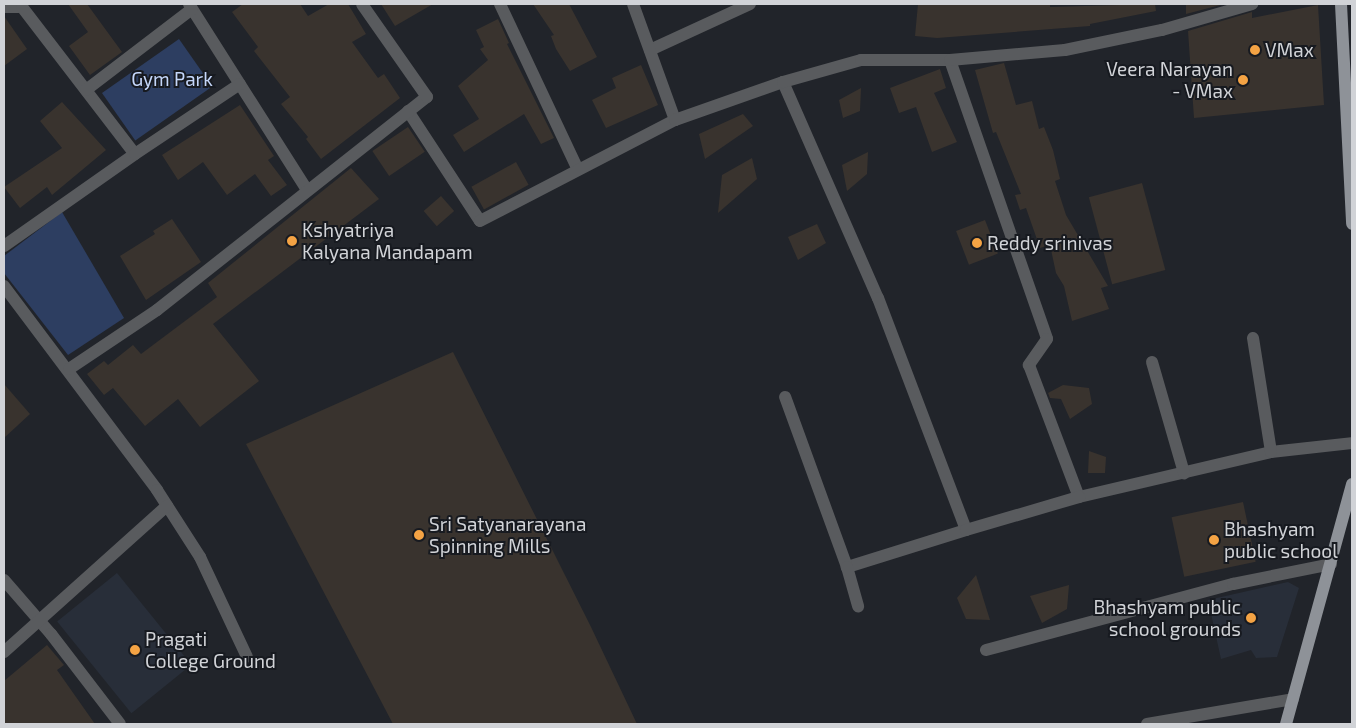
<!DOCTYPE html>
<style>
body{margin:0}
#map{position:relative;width:1356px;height:728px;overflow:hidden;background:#21242a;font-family:"Exo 2",sans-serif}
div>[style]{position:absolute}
.built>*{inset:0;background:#282e39;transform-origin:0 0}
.green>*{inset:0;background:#2d3e61;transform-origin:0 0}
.building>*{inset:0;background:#39332e;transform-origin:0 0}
.street>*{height:12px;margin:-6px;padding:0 6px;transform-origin:6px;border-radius:6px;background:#595b5e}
.primary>*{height:12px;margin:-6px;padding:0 6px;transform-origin:6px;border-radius:6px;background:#8e9298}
.dots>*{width:14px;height:14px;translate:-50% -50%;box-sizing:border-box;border:2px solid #171a20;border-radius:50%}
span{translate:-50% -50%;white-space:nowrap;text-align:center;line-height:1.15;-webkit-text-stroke:4px #171a20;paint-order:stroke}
.poi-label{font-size:19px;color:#d1d3d7}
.left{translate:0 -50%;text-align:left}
.right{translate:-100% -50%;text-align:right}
.park-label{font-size:19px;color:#c5d7fa}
.frame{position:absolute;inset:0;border:5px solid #d1d3d7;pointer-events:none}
</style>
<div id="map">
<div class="built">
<div style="left:117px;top:573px;width:118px;height:77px;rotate:51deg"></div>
<div style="clip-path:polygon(1288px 582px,1299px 588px,1277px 657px,1256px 658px,1251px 650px,1221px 659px,1208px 600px)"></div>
</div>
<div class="green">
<div style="left:179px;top:39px;width:58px;height:94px;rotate:55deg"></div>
<div style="clip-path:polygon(62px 212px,124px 318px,68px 355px,4px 273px,4px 256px)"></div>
</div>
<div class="building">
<div style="clip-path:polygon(68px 4px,87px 4px,122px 52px,90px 75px,69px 46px,88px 32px)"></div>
<div style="clip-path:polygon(243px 4px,300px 4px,308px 16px,329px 4px,348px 4px,366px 34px,352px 42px,378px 78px,384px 74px,400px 98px,321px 159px,306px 139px,308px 137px,281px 104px,290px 97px,254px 51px,258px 47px,232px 12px)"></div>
<div style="clip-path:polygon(381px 4px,433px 4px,395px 26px)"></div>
<div style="clip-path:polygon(533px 4px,569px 4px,597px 57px,570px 71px,556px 49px,551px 36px,554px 35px)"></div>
<div style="clip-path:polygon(918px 4px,1050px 4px,1050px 7px,1155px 4px,1156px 11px,1090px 24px,1090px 26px,937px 38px,915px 36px)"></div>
<div style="clip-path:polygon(1186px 4px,1224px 4px,1186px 14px)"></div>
<div style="clip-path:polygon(1318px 5px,1324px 105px,1194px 118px,1188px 31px,1252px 12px,1252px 18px)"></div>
<div style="clip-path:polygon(4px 16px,27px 49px,4px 66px)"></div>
<div style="clip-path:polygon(498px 19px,509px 43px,507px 44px,554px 138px,541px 144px,524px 114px,464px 152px,453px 135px,479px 119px,458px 86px,488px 60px,480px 49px,484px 47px,476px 30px)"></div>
<div style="clip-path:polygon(1004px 63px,1016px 105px,1032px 101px,1039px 129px,1044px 127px,1053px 150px,1060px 179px,1055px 181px,1066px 215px,1108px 286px,1101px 288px,1109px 309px,1072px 321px,1064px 286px,1056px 273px,1050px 245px,1040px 248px,1026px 208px,1020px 210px,1015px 195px,1021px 194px,996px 132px,993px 133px,975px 70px)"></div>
<div style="clip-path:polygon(641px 65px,658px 105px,606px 128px,592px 100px,616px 88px,612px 78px)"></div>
<div style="clip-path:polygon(940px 69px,946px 88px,934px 93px,957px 142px,932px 152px,916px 107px,899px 113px,890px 88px)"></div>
<div style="clip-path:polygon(861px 88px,860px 111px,843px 118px,839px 100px)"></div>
<div style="clip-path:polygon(62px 102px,106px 150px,52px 195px,47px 187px,20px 208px,4px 187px,62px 148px,40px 121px)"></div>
<div style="clip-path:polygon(240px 105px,274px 156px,268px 160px,287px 185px,271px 196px,255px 174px,227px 195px,203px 162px,178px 180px,162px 155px)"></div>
<div style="clip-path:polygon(743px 114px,753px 126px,705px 159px,699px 134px)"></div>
<div style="left:408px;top:127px;width:30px;height:43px;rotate:56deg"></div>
<div style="clip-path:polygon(868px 152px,867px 174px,847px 191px,842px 165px)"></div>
<div style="clip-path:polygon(752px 158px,757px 179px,718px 213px,722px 175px)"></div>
<div style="left:516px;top:162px;width:26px;height:51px;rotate:61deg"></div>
<div style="clip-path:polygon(351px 168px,379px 199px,213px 324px,259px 381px,200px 427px,178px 399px,145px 426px,113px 388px,104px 395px,87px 374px,104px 361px,108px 365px,133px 345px,141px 354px,217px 297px,208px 283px)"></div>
<div style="left:1142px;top:183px;width:90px;height:55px;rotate:75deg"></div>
<div style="left:441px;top:196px;width:20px;height:23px;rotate:49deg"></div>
<div style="clip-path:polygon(172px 219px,201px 262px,146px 300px,120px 256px,155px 234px,153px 231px)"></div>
<div style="left:985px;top:220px;width:36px;height:31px;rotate:69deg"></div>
<div style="clip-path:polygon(817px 224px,826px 243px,798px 260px,788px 237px)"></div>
<div style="clip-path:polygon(453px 352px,591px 627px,637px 724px,393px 724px,246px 444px)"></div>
<div style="clip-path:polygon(4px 384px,30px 414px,4px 438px)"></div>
<div style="clip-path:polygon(1063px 385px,1089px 388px,1092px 404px,1070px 419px,1061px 399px,1050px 398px,1048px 393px)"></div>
<div style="clip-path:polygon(1089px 451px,1106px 457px,1105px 473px,1088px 473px)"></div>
<div style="left:1243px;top:502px;width:61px;height:73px;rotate:78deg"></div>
<div style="clip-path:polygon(976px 575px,990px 620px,966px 619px,957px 598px)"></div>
<div style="clip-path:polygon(1069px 585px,1067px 609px,1042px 623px,1030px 596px)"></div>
<div style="clip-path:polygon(47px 645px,64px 665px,57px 670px,95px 724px,4px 724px,4px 681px)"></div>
</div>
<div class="street">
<div style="left:189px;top:4px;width:220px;rotate:57.6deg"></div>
<div style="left:500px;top:4px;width:183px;rotate:64.8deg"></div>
<div style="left:4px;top:7px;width:18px"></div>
<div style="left:22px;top:7px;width:185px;rotate:52.5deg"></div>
<div style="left:135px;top:154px;width:160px;rotate:144.9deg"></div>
<div style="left:650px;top:50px;width:110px;rotate:-24.7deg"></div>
<div style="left:950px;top:60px;width:295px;rotate:70.8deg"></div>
<div style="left:1047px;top:339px;width:32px;rotate:125deg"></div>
<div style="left:1029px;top:365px;width:141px;rotate:69.3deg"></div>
<div style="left:1079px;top:497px;width:197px;rotate:-13.2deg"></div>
<div style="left:1271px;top:452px;width:81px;rotate:-6.3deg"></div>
<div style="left:783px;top:82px;width:236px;rotate:66.3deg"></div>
<div style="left:878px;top:298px;width:248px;rotate:69.2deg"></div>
<div style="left:966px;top:530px;width:125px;rotate:162.7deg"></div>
<div style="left:847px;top:567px;width:181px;rotate:-110deg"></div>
<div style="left:86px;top:90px;width:133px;rotate:-37.4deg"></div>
<div style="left:408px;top:111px;width:131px;rotate:56.8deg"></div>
<div style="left:480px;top:221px;width:220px;rotate:-27.4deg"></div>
<div style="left:675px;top:120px;width:123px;rotate:-109.9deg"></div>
<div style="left:675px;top:120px;width:114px;rotate:-19.4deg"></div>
<div style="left:783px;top:82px;width:81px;rotate:-15.8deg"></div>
<div style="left:861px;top:60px;width:89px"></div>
<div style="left:950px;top:60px;width:115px;rotate:-5deg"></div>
<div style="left:1065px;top:50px;width:99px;rotate:-11.7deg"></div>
<div style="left:1162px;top:30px;width:94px;rotate:-16.1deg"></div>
<div style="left:135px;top:154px;width:126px;rotate:-33.7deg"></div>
<div style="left:4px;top:286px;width:255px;rotate:53.1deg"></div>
<div style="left:157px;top:490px;width:80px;rotate:57.3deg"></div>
<div style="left:200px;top:557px;width:110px;rotate:64.8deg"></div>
<div style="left:1253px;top:338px;width:115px;rotate:81deg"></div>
<div style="left:1152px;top:362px;width:116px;rotate:73.9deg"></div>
<div style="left:69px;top:369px;width:106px;rotate:-33.8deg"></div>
<div style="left:157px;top:310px;width:344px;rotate:-38.3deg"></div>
<div style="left:427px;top:97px;width:113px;rotate:-125deg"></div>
<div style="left:966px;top:530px;width:118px;rotate:-16.3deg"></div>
<div style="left:847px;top:567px;width:41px;rotate:74.2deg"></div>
<div style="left:4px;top:580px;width:72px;rotate:49deg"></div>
<div style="left:51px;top:634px;width:113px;rotate:52.5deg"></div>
<div style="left:986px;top:650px;width:256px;rotate:-15deg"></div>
<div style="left:1233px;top:584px;width:100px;rotate:-11.5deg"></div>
<div style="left:4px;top:652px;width:219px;rotate:-41.9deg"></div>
<div style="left:1147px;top:724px;width:148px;rotate:-9.7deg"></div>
</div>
<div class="primary">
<div style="left:1341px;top:4px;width:220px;rotate:87.1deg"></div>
<div style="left:1286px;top:724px;width:249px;rotate:-74.6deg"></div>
</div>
<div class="dots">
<div style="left:1255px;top:50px;background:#f4a344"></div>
<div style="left:1243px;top:80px;background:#f4a344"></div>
<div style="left:292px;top:241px;background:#f4a344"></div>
<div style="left:977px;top:243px;background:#f4a344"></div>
<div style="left:419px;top:535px;background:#f4a344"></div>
<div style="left:1214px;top:540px;background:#f4a344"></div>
<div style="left:1251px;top:618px;background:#f4a344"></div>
<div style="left:135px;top:650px;background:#f4a344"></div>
</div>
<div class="poi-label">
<span class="left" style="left:1265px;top:50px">VMax</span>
<span class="right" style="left:1233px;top:80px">Veera Narayan<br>- VMax</span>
<span class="left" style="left:302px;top:241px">Kshyatriya<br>Kalyana Mandapam</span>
<span class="left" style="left:987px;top:243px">Reddy srinivas</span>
<span class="left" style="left:429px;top:535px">Sri Satyanarayana<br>Spinning Mills</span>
<span class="left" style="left:1224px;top:540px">Bhashyam<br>public school</span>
<span class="right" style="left:1241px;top:618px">Bhashyam public<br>school grounds</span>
<span class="left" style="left:145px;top:650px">Pragati<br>College Ground</span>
</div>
<div class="park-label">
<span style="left:172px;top:79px">Gym Park</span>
</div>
<div class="frame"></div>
</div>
